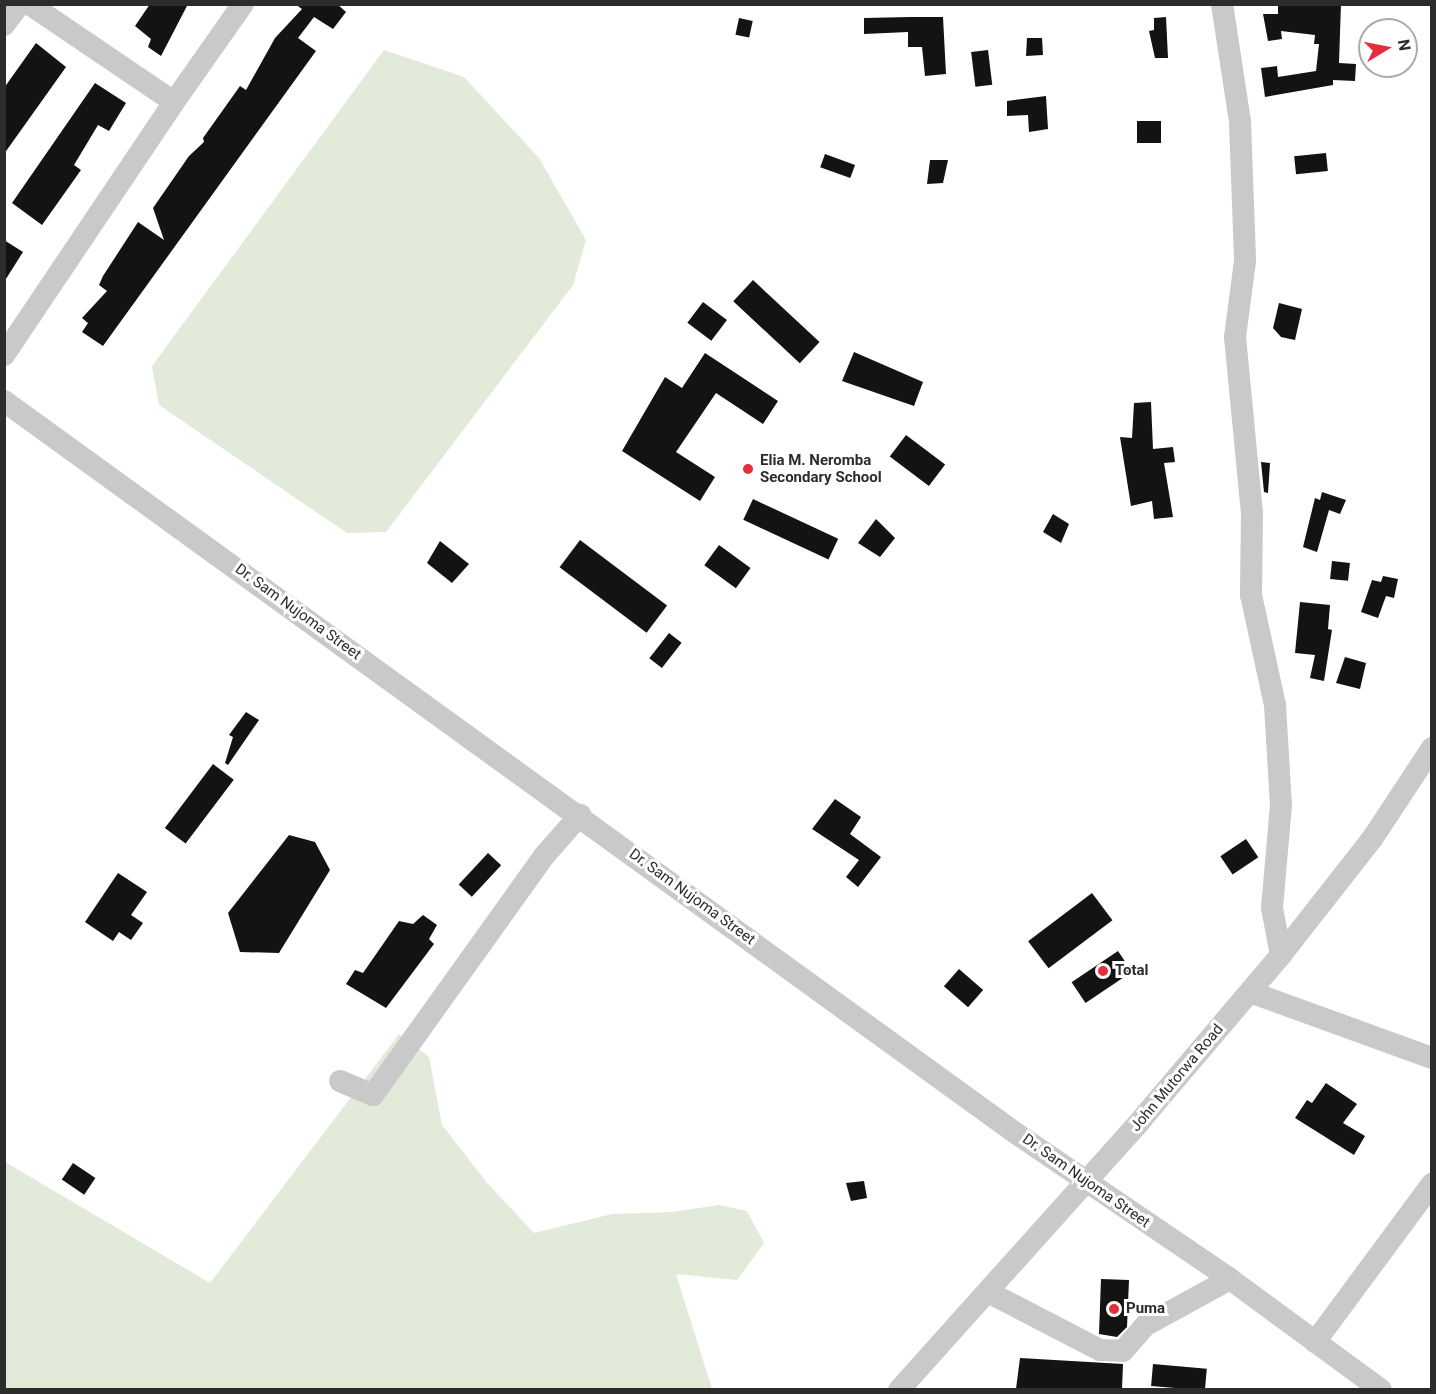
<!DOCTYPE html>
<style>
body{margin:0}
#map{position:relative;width:1436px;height:1394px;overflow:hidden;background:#fff;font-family:Roboto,sans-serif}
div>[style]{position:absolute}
.green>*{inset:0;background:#e2ead9}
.building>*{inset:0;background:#131313;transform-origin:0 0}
.minor>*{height:22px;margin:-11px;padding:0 11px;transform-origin:11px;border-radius:11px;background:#c9c9c9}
.dots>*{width:16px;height:16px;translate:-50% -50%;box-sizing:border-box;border:3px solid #fff;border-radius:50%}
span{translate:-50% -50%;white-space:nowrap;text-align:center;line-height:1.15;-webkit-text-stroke:6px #fff;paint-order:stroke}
.poi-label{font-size:15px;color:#2c2c2c;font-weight:700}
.left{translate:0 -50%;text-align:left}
.street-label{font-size:15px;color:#2c2c2c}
.frame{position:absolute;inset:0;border:6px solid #2c2c2c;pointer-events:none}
.north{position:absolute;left:1358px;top:18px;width:60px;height:60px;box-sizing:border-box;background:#fff;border:2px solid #ababab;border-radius:50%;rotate:80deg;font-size:16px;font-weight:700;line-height:24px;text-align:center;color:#2c2c2c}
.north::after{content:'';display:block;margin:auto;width:21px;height:27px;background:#e22f3b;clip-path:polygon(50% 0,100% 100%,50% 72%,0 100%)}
</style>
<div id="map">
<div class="green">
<div style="clip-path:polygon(384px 50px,464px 77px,539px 158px,586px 240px,573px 285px,386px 532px,347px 533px,159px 405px,152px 366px)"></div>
<div style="clip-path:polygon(399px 1034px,429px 1057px,442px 1125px,488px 1184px,534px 1233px,612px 1214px,672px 1212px,719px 1205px,747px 1211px,764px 1243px,737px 1280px,676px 1274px,712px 1389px,5px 1390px,5px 1162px,210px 1283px)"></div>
</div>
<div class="building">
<div style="clip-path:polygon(150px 4px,188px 4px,161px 56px,148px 47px,151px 39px,135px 26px)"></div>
<div style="clip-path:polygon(295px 4px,337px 4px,346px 12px,333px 29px,314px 17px,298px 38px,316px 51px,103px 346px,82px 332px,88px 323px,82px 318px,107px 291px,99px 285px,103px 276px,138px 222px,164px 240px,153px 208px,189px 156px,204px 142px,203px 138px,240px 86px,246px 90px,275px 38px,302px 9px)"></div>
<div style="clip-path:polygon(1278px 4px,1341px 4px,1339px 63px,1356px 64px,1355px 81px,1333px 80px,1333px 85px,1265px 97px,1261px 68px,1277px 66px,1278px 77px,1316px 71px,1319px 44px,1314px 44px,1315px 35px,1281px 31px,1282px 39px,1268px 41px,1263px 14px,1278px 14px)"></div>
<div style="clip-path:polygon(910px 17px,943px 17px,946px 74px,925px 76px,922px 47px,908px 47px,908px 32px,864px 34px,864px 18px)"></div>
<div style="clip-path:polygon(1166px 17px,1168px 58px,1155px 58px,1149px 31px,1154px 30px,1154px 18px)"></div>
<div style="left:739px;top:18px;width:14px;height:17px;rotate:12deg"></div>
<div style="clip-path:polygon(1027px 38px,1042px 38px,1043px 55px,1026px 56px)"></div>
<div style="clip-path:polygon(36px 43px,66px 67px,4px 154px,4px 88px)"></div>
<div style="left:988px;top:50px;width:35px;height:17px;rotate:83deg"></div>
<div style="clip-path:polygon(95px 83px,126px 103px,109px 131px,98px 125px,74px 165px,81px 170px,42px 225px,12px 203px)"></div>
<div style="clip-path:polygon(1046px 96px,1048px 129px,1029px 132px,1028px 115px,1007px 116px,1007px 101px)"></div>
<div style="left:1137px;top:121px;width:24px;height:22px"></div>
<div style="left:1326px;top:153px;width:18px;height:32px;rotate:84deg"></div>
<div style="left:825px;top:154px;width:32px;height:14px;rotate:20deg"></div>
<div style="clip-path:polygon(930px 160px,948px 160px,943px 183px,927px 184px)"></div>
<div style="clip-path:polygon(4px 240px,23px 252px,4px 282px)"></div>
<div style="left:753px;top:280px;width:91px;height:29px;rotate:43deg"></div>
<div style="left:703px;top:302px;width:30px;height:26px;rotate:37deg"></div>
<div style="clip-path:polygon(1279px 303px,1302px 309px,1295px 340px,1281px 337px,1273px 328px)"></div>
<div style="clip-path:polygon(854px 352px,923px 382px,914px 406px,842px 381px)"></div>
<div style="clip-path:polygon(705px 353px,778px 401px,763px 424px,716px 393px,676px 452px,715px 477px,700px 501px,622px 451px,665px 377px,682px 388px)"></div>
<div style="clip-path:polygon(1151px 402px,1153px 449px,1173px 447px,1175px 462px,1164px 463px,1173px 517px,1154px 519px,1152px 501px,1131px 506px,1120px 437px,1132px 438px,1134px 403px)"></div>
<div style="left:906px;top:435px;width:49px;height:27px;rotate:37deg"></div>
<div style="clip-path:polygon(1261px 462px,1270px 463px,1268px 493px,1264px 492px)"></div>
<div style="clip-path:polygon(1322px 492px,1346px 500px,1340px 514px,1329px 510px,1317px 552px,1303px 547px,1315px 498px,1320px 500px)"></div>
<div style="left:753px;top:499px;width:94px;height:23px;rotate:25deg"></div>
<div style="clip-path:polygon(1053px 514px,1069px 524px,1061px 543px,1043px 532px)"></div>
<div style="clip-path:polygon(876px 519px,895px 538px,880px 557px,858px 543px)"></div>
<div style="left:580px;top:540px;width:109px;height:34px;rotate:37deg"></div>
<div style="clip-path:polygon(440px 541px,469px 564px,452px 583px,427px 563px)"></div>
<div style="left:719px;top:545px;width:39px;height:25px;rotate:36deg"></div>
<div style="left:1332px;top:561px;width:18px;height:18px;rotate:6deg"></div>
<div style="clip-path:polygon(1383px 576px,1398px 579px,1394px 598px,1386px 596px,1378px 618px,1361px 612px,1372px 580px,1381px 582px)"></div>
<div style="clip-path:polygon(1300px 602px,1330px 605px,1328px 629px,1332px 630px,1324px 681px,1310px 678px,1315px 655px,1295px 653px)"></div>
<div style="left:669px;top:633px;width:16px;height:32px;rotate:38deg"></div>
<div style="clip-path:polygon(1345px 657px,1366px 663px,1360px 689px,1336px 683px)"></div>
<div style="clip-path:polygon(246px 712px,259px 720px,228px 765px,225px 763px,233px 737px,229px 735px)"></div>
<div style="left:213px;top:764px;width:26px;height:80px;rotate:37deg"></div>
<div style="clip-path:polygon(835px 799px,861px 817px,850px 834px,881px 857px,858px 887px,846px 877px,859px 860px,812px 829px)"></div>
<div style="clip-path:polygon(289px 835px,315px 842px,330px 870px,279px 953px,240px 952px,228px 913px)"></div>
<div style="left:1246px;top:839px;width:22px;height:31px;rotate:56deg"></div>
<div style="left:488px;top:853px;width:18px;height:43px;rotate:43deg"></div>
<div style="clip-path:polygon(118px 873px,147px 892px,131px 915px,143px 923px,131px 940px,119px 932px,113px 941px,85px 922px)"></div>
<div style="left:1092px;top:893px;width:34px;height:80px;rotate:53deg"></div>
<div style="clip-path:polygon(423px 915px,437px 925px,429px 939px,434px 944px,386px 1008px,346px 984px,355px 970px,363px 973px,399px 921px,413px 924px)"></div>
<div style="left:1118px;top:951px;width:25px;height:56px;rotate:56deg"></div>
<div style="left:959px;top:969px;width:32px;height:23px;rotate:41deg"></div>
<div style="clip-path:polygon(1326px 1083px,1357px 1104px,1343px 1123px,1365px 1136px,1354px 1155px,1295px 1118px,1307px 1100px,1312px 1103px)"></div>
<div style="left:73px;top:1163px;width:27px;height:20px;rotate:34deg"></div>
<div style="clip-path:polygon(864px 1181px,867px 1198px,851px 1201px,846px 1183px)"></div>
<div style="clip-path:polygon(1101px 1279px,1129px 1280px,1127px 1327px,1117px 1337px,1099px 1334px)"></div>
<div style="clip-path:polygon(1020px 1358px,1123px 1364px,1122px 1389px,1016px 1389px)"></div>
<div style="left:1153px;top:1364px;width:54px;height:22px;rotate:5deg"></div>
</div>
<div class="minor">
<div style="left:1222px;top:4px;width:119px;rotate:81.3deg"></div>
<div style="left:1240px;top:122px;width:139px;rotate:87.9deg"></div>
<div style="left:1245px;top:261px;width:77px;rotate:97.5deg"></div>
<div style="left:1235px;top:337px;width:177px;rotate:84.5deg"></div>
<div style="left:1252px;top:513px;width:82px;rotate:90.7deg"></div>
<div style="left:1251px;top:595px;width:113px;rotate:77.7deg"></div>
<div style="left:1275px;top:705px;width:100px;rotate:86.6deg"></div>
<div style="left:1281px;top:805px;width:103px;rotate:95deg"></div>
<div style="left:1272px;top:908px;width:48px;rotate:79.2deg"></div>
<div style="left:4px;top:25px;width:26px;rotate:-53deg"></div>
<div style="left:174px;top:102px;width:120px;rotate:-54.9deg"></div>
<div style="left:4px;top:355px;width:305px;rotate:-56.1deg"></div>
<div style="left:174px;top:102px;width:175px;rotate:-145.9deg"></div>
<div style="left:4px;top:401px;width:1250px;rotate:35.89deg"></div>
<div style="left:1017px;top:1134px;width:258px;rotate:34.2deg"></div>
<div style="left:1230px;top:1279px;width:187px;rotate:36.3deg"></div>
<div style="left:1250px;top:992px;width:194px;rotate:19.9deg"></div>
<div style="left:340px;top:1081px;width:36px;rotate:23deg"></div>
<div style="left:373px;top:1095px;width:294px;rotate:-54.4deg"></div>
<div style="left:544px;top:856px;width:55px;rotate:-48.7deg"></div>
<div style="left:988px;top:1292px;width:126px;rotate:27.4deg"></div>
<div style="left:1100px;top:1350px;width:23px;rotate:2deg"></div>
<div style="left:1123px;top:1351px;width:35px;rotate:-49deg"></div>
<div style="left:1146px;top:1325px;width:96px;rotate:-28.7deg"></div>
<div style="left:1315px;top:1342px;width:197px;rotate:-53.5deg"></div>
<div style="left:899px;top:1390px;width:363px;rotate:-48.1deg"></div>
<div style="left:1141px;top:1120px;width:216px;rotate:-49.7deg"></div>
<div style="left:1281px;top:955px;width:147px;rotate:-51.9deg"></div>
<div style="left:1372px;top:839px;width:109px;rotate:-56.6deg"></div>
</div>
<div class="dots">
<div style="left:748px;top:469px;background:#e22f3b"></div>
<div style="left:1103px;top:971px;background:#e22f3b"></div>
<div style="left:1114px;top:1309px;background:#e22f3b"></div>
</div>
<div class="poi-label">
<span class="left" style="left:760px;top:469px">Elia M. Neromba<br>Secondary School</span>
<span class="left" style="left:1115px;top:971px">Total</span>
<span class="left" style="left:1126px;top:1309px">Puma</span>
</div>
<div class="street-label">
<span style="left:298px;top:612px;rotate:36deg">Dr. Sam Nujoma Street</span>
<span style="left:692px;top:897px;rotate:36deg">Dr. Sam Nujoma Street</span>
<span style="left:1177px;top:1078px;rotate:-50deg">John Mutorwa Road</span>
<span style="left:1086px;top:1181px;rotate:35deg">Dr. Sam Nujoma Street</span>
</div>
<div class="frame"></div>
<div class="north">N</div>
</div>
